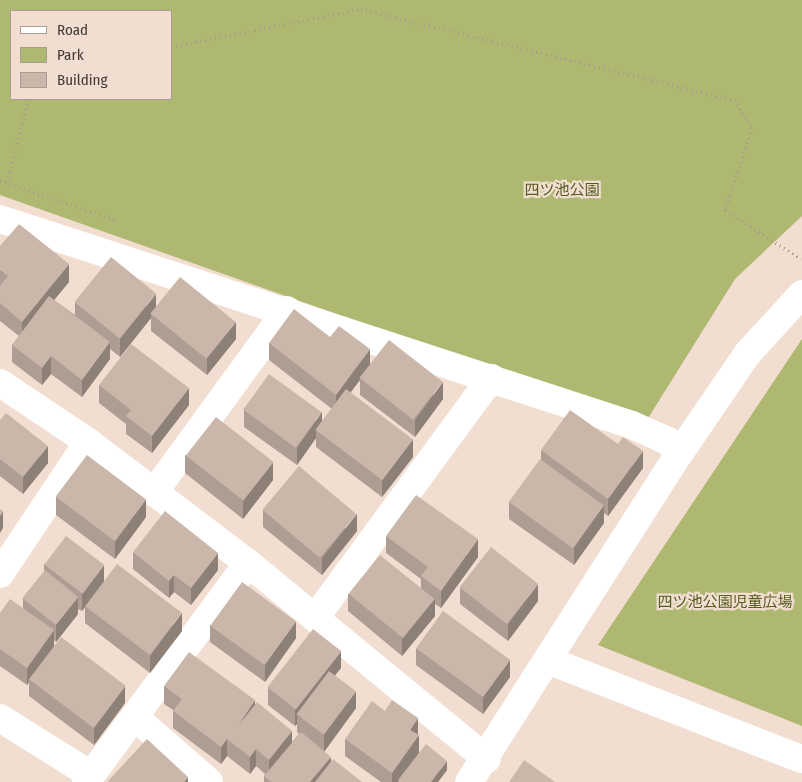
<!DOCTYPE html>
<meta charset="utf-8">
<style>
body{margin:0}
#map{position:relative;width:802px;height:782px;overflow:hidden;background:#f1ded1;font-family:"Fira Sans Condensed","Noto Sans JP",sans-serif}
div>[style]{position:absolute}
.green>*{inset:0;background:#aeb871}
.path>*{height:3px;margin-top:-1.5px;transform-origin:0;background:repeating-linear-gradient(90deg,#a89990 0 1px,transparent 0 5px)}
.minor>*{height:28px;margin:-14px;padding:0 14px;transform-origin:14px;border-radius:14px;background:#fff}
.tertiary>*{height:28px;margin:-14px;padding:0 14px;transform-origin:14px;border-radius:14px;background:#fff}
.wall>*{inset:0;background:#ae9d92}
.shaded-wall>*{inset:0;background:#8d8077}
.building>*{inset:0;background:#cab7aa;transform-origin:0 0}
span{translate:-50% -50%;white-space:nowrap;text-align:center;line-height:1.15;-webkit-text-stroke:4.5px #f1ded1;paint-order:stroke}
.park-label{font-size:15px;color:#555c1e}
.legend{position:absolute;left:10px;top:10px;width:162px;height:90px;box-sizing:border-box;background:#f1ded1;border:1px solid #aa9c92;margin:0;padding:6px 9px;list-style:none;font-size:15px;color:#403833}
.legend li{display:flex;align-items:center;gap:10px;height:25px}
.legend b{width:25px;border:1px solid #aa9c92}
</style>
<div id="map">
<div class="green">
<div style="clip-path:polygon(evenodd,0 0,802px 0,802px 216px,735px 279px,645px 423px,0 195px,0 0,11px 11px,171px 11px,171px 99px,11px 99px,11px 11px)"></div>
<div style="clip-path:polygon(802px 339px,802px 726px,598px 645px)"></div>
</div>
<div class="path">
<div style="left:171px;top:47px;width:194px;rotate:-11.3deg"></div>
<div style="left:361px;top:9px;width:385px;rotate:13.7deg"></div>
<div style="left:735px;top:100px;width:33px;rotate:59deg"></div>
<div style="left:752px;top:128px;width:86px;rotate:108.2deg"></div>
<div style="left:725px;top:210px;width:90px;rotate:32.8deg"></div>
<div style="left:0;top:181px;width:125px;rotate:18.7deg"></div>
<div style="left:7px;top:182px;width:86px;rotate:-75.2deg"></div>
</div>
<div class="minor">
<div style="left:0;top:219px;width:665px;rotate:18.05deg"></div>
<div style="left:632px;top:425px;width:39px;rotate:24deg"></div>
<div style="left:668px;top:441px;width:17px;rotate:50deg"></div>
<div style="left:0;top:383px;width:106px;rotate:33.8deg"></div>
<div style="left:88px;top:442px;width:201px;rotate:37.1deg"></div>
<div style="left:155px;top:491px;width:224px;rotate:-53.9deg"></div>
<div style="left:0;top:574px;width:159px;rotate:-56.3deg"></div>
<div style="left:315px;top:618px;width:298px;rotate:-53.7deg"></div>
<div style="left:550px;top:661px;width:270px;rotate:21.3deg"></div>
<div style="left:0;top:718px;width:107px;rotate:32.1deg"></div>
<div style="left:136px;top:718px;width:97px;rotate:41.2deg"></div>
<div style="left:86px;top:782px;width:272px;rotate:-53.5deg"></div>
<div style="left:248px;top:563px;width:309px;rotate:39.4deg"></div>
</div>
<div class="tertiary">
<div style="left:469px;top:782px;width:389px;rotate:-57.4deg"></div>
<div style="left:679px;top:454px;width:122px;rotate:-55.7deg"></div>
<div style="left:748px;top:353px;width:80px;rotate:-47.5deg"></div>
</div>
<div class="wall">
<div style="clip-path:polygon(0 246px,69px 282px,54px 300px,75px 315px,75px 303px,156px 307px,236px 339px,207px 375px,151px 331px,151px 318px,120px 357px,110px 349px,110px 359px,82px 397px,51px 374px,42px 385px,12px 362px,12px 345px,19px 336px,0 321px)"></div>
<div style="clip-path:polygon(330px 337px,370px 365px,443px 399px,415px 437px,360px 395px,360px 380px,350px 392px,413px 457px,382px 497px,316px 447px,316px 438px,297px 465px,244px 427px,244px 410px,322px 422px,332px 409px,269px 360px,269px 343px)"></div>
<div style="clip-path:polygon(99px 385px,189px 405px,152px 453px,126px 434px,126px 424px,99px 403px)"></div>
<div style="clip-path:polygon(0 420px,48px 463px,23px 494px,0 476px)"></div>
<div style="clip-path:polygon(541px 450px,643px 468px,608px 516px,604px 513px,604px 523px,574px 565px,509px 519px,509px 502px,541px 460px)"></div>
<div style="clip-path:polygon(185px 455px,273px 480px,243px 519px,185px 473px)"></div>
<div style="clip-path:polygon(56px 497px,146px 517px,115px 559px,56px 515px)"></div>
<div style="clip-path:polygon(263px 510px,357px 531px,322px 575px,263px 527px)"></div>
<div style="clip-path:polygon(386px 536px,478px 557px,441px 608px,435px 604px,435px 616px,402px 656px,348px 611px,348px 594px,421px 588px,421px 579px,386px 553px)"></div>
<div style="clip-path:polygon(133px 552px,218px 570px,191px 605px,174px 592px,169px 598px,133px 569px)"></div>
<div style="clip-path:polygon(44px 564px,104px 582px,182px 631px,150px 673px,85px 623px,85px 607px,82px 611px,78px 609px,78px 614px,56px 642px,54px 640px,54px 646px,125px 703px,94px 745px,29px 696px,29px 682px,27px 685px,0 666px,0 613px,23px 608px,23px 598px,44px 572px)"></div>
<div style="clip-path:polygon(460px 587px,538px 601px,508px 641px,460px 604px)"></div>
<div style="clip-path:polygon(210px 625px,296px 638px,265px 682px,210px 642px)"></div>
<div style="clip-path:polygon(416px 648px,510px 677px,483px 714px,416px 665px)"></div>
<div style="clip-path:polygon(341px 668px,335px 675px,356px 708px,324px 752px,331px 762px,362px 782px,264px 782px,264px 776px,265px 774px,256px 766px,250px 774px,227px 756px,221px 764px,173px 728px,173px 710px,164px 704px,164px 686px,255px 704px,292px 742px,299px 734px,297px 732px,297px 724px,295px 726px,268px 705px,268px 688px)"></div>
<div style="clip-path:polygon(418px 735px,419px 753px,412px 763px,447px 770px,438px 782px,381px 782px,345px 756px,345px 739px)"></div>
</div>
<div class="shaded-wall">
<div style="clip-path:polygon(69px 264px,69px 282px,22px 339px,22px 322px)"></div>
<div style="clip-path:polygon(156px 294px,156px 312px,151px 314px,151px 318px,120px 357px,120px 339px)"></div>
<div style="clip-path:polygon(236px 322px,236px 339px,207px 375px,207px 358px)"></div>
<div style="clip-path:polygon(110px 342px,110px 359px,82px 397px,82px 380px)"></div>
<div style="clip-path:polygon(370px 349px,370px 367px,360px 378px,360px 380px,336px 412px,336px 395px)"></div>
<div style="clip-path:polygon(51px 356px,51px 374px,42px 385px,42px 368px)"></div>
<div style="clip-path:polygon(443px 382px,443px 399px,415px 437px,415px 420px)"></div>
<div style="clip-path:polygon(189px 388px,189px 405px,152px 453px,152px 436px)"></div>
<div style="clip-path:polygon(322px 412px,322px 430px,316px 430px,316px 438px,297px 465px,297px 448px)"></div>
<div style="clip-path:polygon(413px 439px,413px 457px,382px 497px,382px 479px)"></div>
<div style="clip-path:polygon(48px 446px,48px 463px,23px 494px,23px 477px)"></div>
<div style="clip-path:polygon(643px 451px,643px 468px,608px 516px,608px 499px)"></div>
<div style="clip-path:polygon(273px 462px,273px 480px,243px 519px,243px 501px)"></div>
<div style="clip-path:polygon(146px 499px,146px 517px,115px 559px,115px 542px)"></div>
<div style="clip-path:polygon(604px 505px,604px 523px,574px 565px,574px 548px)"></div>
<div style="clip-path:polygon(3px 511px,3px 528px,0 533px,0 516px)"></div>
<div style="clip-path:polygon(357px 514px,357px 531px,322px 575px,322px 558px)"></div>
<div style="clip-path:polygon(478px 539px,478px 557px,441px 608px,441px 591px)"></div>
<div style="clip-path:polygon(218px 553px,218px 570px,191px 605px,191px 588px)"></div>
<div style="clip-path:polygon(104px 565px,104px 583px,82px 611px,82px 594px)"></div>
<div style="clip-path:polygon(174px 575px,174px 592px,169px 598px,169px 581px)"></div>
<div style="clip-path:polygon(538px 584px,538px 601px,508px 641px,508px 624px)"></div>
<div style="clip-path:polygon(78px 597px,78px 614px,56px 642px,56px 625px)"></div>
<div style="clip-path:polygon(435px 599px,435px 616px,402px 656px,402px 639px)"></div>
<div style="clip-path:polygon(182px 613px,182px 631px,150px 673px,150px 656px)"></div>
<div style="clip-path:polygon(296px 621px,296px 638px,265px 682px,265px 665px)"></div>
<div style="clip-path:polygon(54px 630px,54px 647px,29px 679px,29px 682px,27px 685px,27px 668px)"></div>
<div style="clip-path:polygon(341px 651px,341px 668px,301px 718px,297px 715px,297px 724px,295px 726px,295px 709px)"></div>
<div style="clip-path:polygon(510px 660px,510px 677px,483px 714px,483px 697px)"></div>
<div style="clip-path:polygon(125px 686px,125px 703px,94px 745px,94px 728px)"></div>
<div style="clip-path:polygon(356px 691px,356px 708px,324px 752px,324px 735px)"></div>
<div style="clip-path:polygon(255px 700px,255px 718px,238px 726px)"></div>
<div style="clip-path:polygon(418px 718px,418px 736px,410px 730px)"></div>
<div style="clip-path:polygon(292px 731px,292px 748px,269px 777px,269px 760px)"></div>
<div style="clip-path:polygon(419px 735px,419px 753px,399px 781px,398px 780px,398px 782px,392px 782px,392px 773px)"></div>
<div style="clip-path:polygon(227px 739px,227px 756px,221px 764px,221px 747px)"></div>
<div style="clip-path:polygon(256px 749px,256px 766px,250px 774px,250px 757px)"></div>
<div style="clip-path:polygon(331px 757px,331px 775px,325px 782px,310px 782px)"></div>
<div style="clip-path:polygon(447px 761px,447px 770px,438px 782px,431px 782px)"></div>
<div style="clip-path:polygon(188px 777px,188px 782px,184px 782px)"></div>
</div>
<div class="building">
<div style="clip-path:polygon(19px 224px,69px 264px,22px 322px,0 303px,0 286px,8px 276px,0 270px,0 246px)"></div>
<div style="left:111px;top:257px;width:58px;height:58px;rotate:39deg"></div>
<div style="left:180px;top:277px;width:72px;height:47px;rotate:39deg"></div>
<div style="clip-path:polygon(49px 296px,110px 342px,82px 380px,51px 356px,42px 368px,12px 345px)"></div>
<div style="clip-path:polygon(294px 309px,330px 337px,339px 326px,370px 349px,336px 395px,269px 343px)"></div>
<div style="left:389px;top:340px;width:68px;height:48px;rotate:38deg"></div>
<div style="clip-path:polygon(131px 344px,189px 388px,152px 436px,126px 416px,131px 410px,99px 385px)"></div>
<div style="left:269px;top:374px;width:65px;height:44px;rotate:36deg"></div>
<div style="left:346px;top:389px;width:84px;height:51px;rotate:37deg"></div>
<div style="clip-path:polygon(570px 410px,618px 444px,623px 437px,643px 451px,608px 499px,541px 450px)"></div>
<div style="clip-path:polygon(6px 413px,48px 446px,23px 477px,0 459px,0 420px)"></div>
<div style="left:216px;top:417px;width:73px;height:49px;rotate:38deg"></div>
<div style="left:87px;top:455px;width:74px;height:52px;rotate:37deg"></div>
<div style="left:540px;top:459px;width:79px;height:53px;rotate:36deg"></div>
<div style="left:299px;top:466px;width:75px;height:57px;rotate:40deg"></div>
<div style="clip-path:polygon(416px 495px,478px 539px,441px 591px,421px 576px,428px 567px,386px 536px)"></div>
<div style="clip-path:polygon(0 509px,3px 511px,0 516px)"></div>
<div style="clip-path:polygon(165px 511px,218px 553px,191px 588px,174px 575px,169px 581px,133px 552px)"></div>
<div style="left:66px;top:536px;width:48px;height:36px;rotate:37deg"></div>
<div style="left:491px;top:547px;width:60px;height:51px;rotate:38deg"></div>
<div style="left:380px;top:555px;width:70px;height:50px;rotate:39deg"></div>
<div style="left:117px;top:564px;width:81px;height:53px;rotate:37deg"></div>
<div style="left:45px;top:570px;width:43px;height:36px;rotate:39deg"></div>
<div style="left:242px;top:582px;width:67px;height:54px;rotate:36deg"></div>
<div style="clip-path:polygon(10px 599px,54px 630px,27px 668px,0 649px,0 613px)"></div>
<div style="left:443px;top:611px;width:83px;height:46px;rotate:36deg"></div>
<div style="left:313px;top:629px;width:36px;height:74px;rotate:38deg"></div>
<div style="left:61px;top:637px;width:81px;height:53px;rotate:37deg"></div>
<div style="clip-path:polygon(189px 652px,255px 700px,238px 726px,257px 702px,292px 731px,269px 760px,256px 749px,250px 757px,227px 739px,221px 747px,173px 711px,182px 699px,164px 686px)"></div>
<div style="left:329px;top:671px;width:34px;height:54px;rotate:37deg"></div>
<div style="clip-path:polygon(392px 700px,418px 718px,410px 730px,419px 735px,392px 773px,345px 739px,372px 701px,385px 711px)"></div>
<div style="clip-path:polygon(301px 732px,331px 757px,310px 782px,271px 782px,264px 776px)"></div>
<div style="clip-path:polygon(147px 739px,188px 777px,184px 782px,109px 782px,108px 781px)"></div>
<div style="clip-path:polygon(426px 744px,447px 761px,431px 782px,400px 782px,398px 780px)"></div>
<div style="clip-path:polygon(333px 759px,362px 782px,315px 782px)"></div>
<div style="clip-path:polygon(524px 760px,555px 782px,509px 782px)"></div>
</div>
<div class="park-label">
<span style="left:562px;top:191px">四ツ池公園</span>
<span style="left:725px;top:603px">四ツ池公園児童広場</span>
</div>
<ul class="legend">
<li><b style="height:6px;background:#fff"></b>Road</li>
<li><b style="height:14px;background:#aeb871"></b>Park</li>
<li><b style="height:14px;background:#cab7aa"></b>Building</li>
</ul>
</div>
